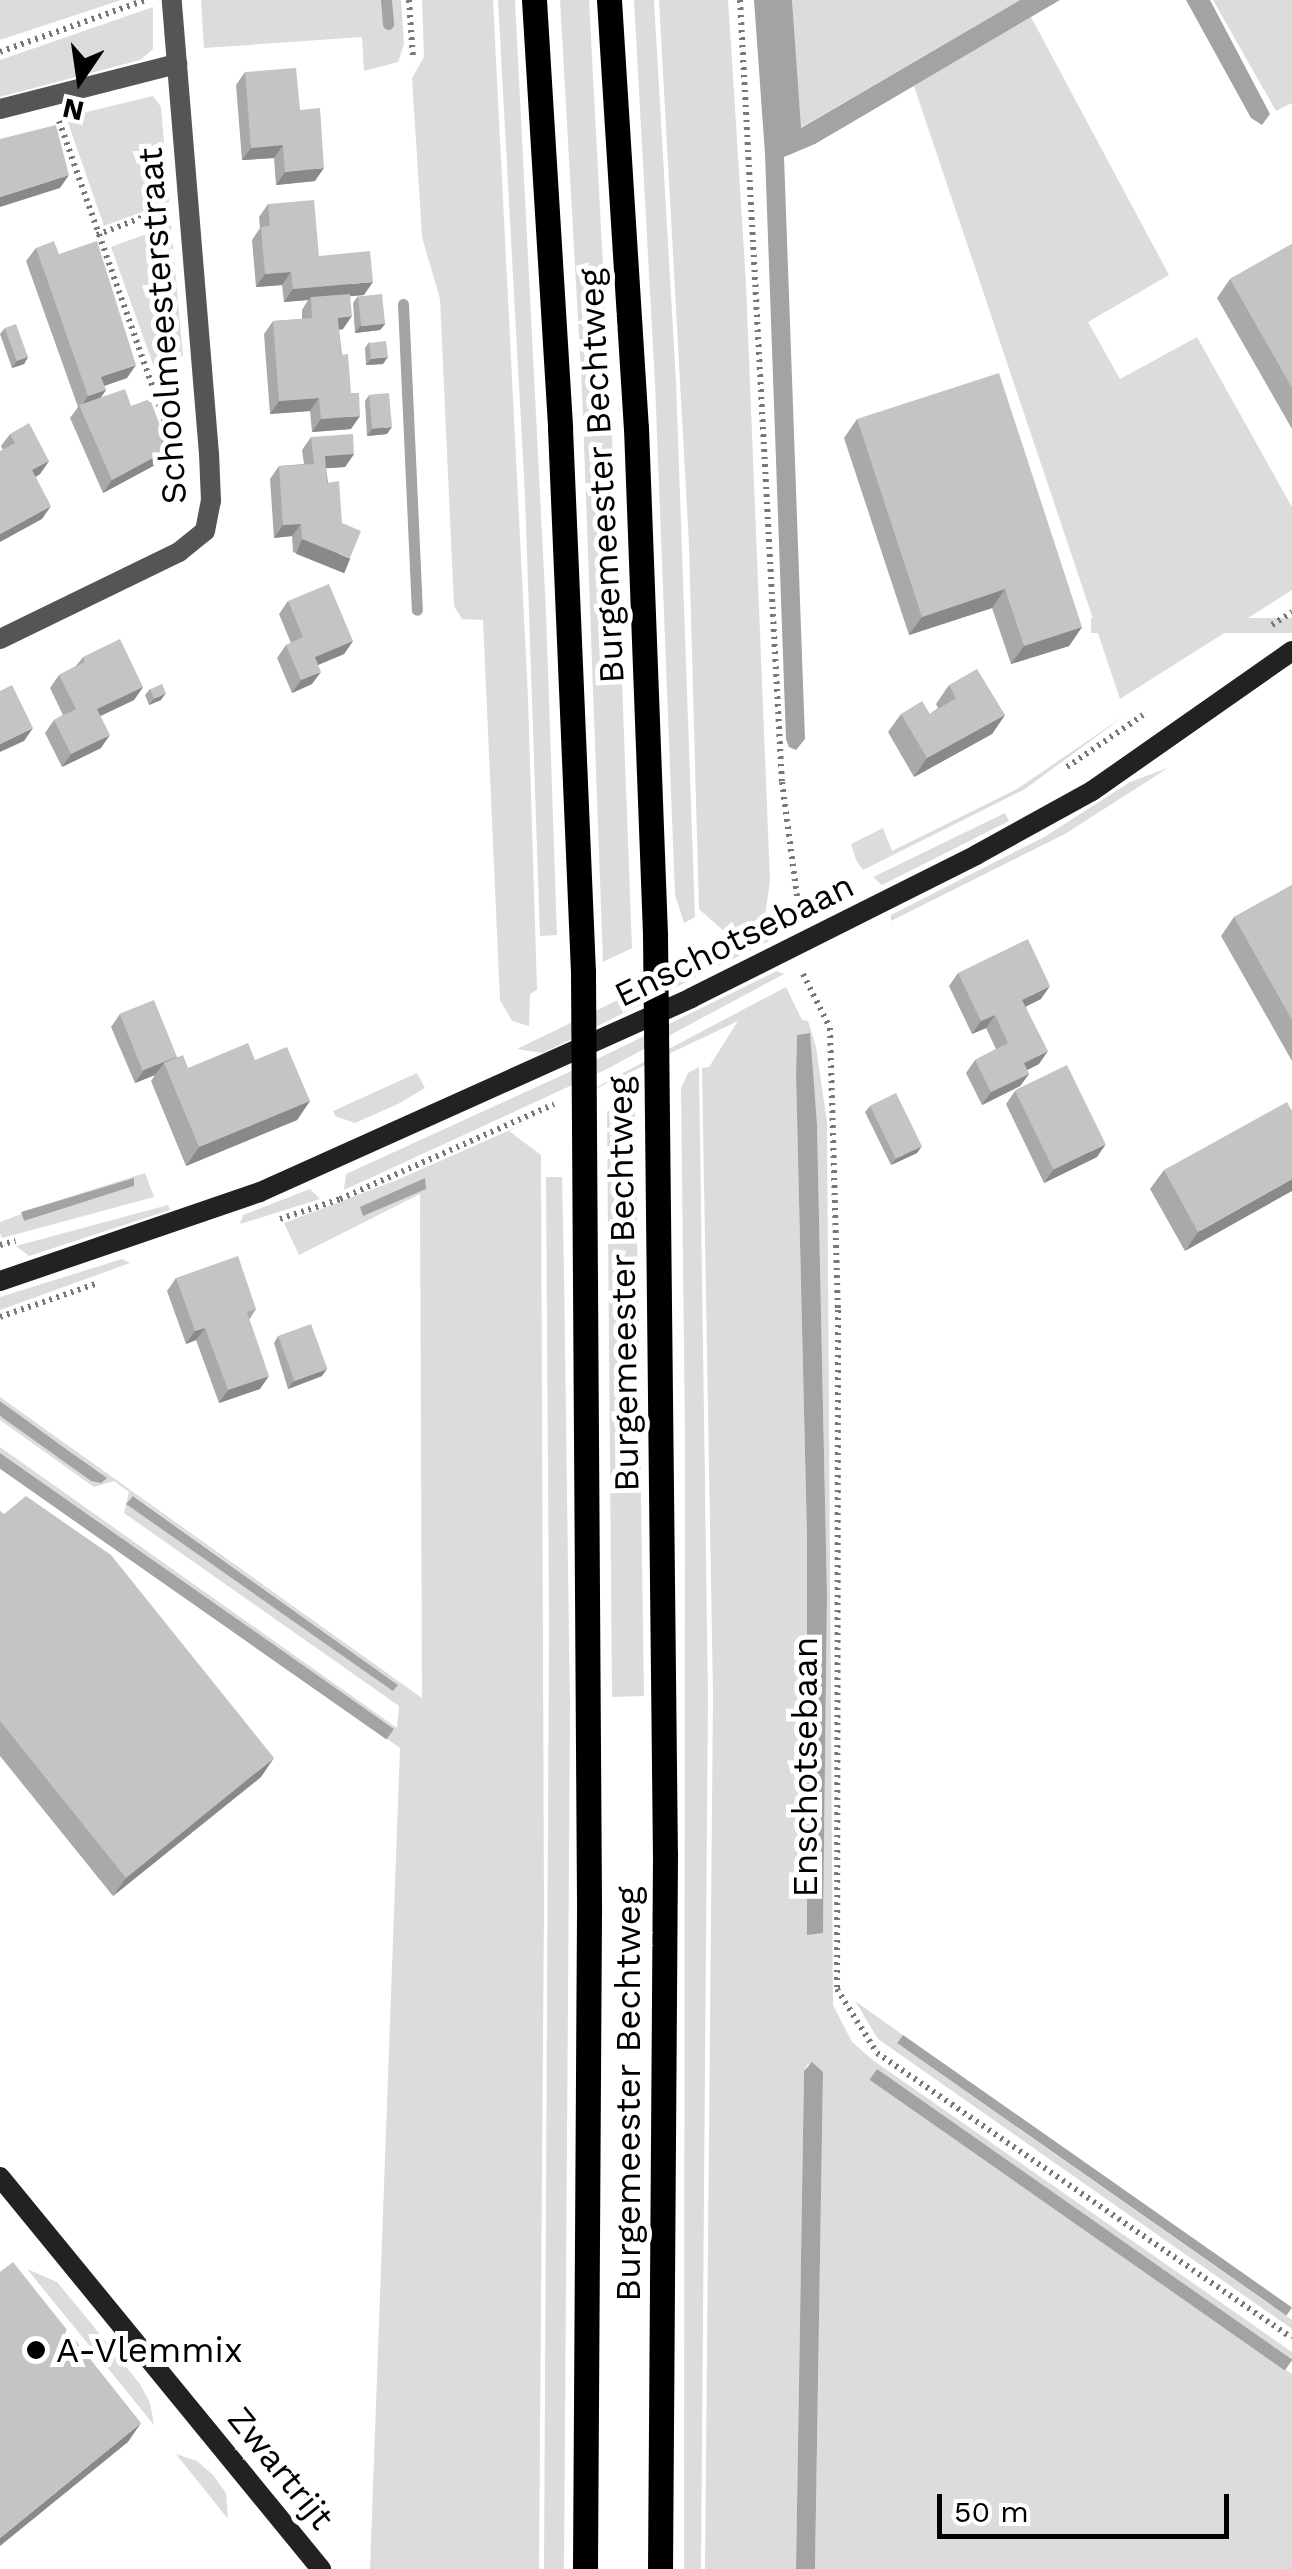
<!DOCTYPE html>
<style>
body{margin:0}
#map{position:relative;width:1292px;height:2569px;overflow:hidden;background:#fff;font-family:"Work Sans",sans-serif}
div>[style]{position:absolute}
.green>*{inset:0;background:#dcdcdc;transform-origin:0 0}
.water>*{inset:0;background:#a3a3a3;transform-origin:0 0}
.stream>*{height:11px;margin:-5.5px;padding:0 5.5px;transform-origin:5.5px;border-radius:5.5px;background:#a3a3a3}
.path>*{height:6px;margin-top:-3px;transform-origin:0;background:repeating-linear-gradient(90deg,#777 0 2.5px,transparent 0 7.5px)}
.street>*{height:20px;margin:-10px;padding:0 10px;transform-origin:10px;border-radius:10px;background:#555}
.secondary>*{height:20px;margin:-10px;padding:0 10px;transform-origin:10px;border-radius:10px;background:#222}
.primary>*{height:25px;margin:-12.5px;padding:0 12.5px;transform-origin:12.5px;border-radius:12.5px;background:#000}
.wall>*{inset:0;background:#a9a9a9}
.shaded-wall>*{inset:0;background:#898989;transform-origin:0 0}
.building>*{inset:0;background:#c4c4c4;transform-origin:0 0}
.dots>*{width:28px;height:28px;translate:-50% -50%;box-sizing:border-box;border:5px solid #fff;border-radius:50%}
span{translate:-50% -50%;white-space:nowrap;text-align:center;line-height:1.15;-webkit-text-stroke:10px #fff;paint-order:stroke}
.street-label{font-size:35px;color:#000}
.poi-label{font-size:35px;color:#000}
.left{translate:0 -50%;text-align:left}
.north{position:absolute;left:30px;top:30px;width:100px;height:100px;-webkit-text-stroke:8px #fff;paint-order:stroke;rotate:193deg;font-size:28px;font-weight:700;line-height:40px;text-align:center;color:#000}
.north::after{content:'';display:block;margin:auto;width:35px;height:45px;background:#000;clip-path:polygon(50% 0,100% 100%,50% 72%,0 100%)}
.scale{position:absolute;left:937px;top:2494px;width:292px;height:45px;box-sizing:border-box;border:5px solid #000;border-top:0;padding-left:12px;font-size:30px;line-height:35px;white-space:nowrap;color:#000;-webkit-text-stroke:8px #fff;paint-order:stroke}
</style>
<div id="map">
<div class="green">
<div style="clip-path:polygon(0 0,121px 0,0 40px)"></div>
<div style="clip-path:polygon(201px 0,401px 0,404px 44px,398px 62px,364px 71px,362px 37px,204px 48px)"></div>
<div style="clip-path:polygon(422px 0,493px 0,528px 698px,537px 990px,530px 994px,529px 1026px,512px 1021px,500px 1000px,483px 620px,462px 619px,454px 606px,440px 299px,422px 237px,412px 78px,424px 57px)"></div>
<div style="clip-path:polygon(498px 0,515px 0,517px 40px,546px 612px,557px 935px,540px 936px,525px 496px)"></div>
<div style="clip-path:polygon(560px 0,589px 0,615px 494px,632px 948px,603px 962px,582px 390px)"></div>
<div style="clip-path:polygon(634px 0,654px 0,676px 382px,695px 917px,684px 923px,675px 895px,655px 383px)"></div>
<div style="clip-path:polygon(659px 0,728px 0,733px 76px,746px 284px,770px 881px,765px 916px,727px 934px,699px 909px,689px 545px)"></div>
<div style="clip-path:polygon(792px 0,1020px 0,800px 128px)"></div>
<div style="clip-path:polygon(1213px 0,1292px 0,1292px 103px,1276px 111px)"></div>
<div style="clip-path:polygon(153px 7px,153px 49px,140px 60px,0 97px,0 60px)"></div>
<div style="clip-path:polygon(1031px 17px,1169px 275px,1088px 322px,1120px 379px,1197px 337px,1292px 507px,1292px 590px,1120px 699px,914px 86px)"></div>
<div style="clip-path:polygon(153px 96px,161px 107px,169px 202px,104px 226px,66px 117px)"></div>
<div style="clip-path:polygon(171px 225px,183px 356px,154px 367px,111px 247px)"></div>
<div style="left:1292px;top:618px;width:15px;height:201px;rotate:90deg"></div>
<div style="clip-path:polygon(1127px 714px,1025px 789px,863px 870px,856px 860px,851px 844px,883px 828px,892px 851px,1017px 789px)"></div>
<div style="clip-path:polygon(1168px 768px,1065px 834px,891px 921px,891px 915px,1046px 836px,1130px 782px)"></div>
<div style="clip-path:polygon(1005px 813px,1009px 821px,882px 885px,873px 877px)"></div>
<div style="clip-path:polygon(768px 927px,773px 939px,543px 1053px,517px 1049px)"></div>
<div style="clip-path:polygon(777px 971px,784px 974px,605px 1070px,344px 1190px,346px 1174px,589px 1063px)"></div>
<div style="clip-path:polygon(evenodd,786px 987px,802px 1020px,808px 1021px,816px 1047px,827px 1122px,833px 2005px,852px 2042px,874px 2061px,1292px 2352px,1292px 2360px,876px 2070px,871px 2080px,1292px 2374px,1292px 2569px,815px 2569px,823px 2072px,808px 2064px,804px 2071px,796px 2569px,705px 2569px,713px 1696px,702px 1068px,709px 1067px,738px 1021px,568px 1102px,786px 987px,809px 1033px,817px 1124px,827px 1594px,823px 1932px,807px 1934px,807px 1538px,796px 1074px,797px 1035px,809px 1033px)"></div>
<div style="clip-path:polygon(699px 1067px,708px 1697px,701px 2569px,684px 2569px,685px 1436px,681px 1088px,688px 1073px)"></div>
<div style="clip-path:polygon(417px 1073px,425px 1088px,398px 1104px,355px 1123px,335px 1116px,333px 1111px)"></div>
<div style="clip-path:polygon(635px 1098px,644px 1696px,612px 1697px,607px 1112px)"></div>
<div style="clip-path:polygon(evenodd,528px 1122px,509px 1131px,541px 1155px,544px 1908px,539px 2569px,370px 2569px,400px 1748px,0 1466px,387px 1737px,394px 1729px,0 1453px,0 1447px,397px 1728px,399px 1706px,124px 1513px,129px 1492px,114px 1481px,94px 1487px,0 1420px,0 1416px,91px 1481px,106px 1478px,0 1401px,0 1397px,422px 1698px,420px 1194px,299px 1255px,284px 1223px,397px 1180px,528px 1122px,134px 1496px,397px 1684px,397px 1685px,127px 1503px,134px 1496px)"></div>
<div style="clip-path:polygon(145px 1173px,154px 1197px,2px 1238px,0 1233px,0 1222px,21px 1214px,24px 1221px,134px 1186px,134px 1178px,43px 1205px)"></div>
<div style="clip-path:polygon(546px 1177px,562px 1177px,564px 1271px,570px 1713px,564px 2569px,544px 2569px,549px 1627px)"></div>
<div style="clip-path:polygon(310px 1189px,320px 1199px,240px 1224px,243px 1215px)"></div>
<div style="clip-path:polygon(168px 1205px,170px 1210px,29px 1256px,16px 1246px)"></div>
<div style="clip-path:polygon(122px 1259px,130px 1263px,0 1310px,0 1297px)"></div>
<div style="clip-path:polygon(855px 2001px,903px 2035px,898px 2044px,1292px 2320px,1292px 2329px,878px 2039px)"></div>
<div style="clip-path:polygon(27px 2269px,57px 2282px,90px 2322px,140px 2384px,150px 2403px,154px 2425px)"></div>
<div style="clip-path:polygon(176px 2454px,197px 2461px,213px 2475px,226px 2493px,228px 2519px)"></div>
</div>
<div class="water">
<div style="clip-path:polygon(754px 0,792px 0,801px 128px,1020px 0,1060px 0,815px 144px,784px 157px,805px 739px,796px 750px,789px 747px,786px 739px,765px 154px)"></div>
<div style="clip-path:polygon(1186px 0,1210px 0,1270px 114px,1262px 125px,1251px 118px)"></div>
<div style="clip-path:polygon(810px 1033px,817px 1124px,827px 1594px,823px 1933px,807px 1935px,807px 1538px,796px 1074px,797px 1035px)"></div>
<div style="clip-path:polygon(134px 1178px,134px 1186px,24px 1221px,21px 1212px)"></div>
<div style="clip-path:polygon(425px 1178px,426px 1189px,363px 1216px,360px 1207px)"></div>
<div style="clip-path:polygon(0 1401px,73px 1454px,107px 1478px,101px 1483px,91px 1481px,0 1416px)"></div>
<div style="left:0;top:1453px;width:481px;height:13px;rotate:35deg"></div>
<div style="clip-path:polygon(133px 1496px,398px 1685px,393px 1691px,126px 1504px)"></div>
<div style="left:903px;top:2035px;width:475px;height:10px;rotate:35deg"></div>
<div style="clip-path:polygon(812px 2062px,823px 2072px,815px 2569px,796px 2569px,804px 2071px)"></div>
<div style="left:877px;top:2069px;width:507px;height:13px;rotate:35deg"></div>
</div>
<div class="stream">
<div style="left:386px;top:0;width:24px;rotate:85deg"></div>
<div style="left:403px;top:304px;width:306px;rotate:87.4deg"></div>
</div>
<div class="path">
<div style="left:409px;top:0;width:59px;rotate:86.1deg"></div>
<div style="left:740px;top:0;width:783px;rotate:86.93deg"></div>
<div style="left:782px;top:782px;width:131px;rotate:82.5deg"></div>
<div style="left:0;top:52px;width:154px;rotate:-19.7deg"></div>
<div style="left:59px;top:121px;width:357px;rotate:70.6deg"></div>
<div style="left:97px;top:235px;width:69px;rotate:-21.3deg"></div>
<div style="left:154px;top:393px;width:23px;rotate:-10deg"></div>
<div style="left:1272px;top:625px;width:24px;rotate:-33deg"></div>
<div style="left:1067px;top:767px;width:92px;rotate:-34.4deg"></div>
<div style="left:684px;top:963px;width:157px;rotate:-26.4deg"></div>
<div style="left:803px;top:974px;width:60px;rotate:63.4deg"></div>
<div style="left:830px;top:1028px;width:282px;rotate:88.4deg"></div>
<div style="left:838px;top:1310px;width:679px;rotate:90.08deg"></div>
<div style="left:837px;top:1989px;width:75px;rotate:58deg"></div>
<div style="left:877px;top:2053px;width:503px;rotate:34.48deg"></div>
<div style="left:280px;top:1219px;width:63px;rotate:-18.4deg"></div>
<div style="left:340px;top:1199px;width:234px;rotate:-23.9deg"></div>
<div style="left:0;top:1245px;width:16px;rotate:-15deg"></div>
<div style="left:0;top:1317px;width:104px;rotate:-19.1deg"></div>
</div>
<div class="street">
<div style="left:0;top:109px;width:183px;rotate:-14.3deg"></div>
<div style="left:0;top:639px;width:199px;rotate:-25.9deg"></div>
<div style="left:179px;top:552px;width:33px;rotate:-39deg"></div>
<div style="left:205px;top:531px;width:31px;rotate:-79deg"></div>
<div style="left:211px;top:501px;width:47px;rotate:-92.4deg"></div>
<div style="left:209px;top:454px;width:456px;rotate:-94.7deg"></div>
</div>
<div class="secondary">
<div style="left:0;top:1281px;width:275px;rotate:-18.9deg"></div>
<div style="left:260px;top:1192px;width:473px;rotate:-24.2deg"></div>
<div style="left:691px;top:998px;width:319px;rotate:-26.6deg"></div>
<div style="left:976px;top:855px;width:132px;rotate:-28.9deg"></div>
<div style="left:1092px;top:791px;width:244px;rotate:-35deg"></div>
<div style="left:0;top:2177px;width:507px;rotate:50.69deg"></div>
</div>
<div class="primary">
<div style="left:534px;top:0;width:429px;rotate:86.5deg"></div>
<div style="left:560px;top:428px;width:545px;rotate:87.58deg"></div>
<div style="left:583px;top:973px;width:940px;rotate:89.63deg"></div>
<div style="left:589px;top:1913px;width:656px;rotate:90.35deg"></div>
<div style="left:609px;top:0;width:429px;rotate:86.4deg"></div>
<div style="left:636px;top:428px;width:507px;rotate:87.85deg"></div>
<div style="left:655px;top:935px;width:920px;rotate:89.38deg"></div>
<div style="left:665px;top:1855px;width:714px;rotate:90.4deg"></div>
</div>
<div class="wall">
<div style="clip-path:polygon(245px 72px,300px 110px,315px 181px,276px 185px,274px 158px,242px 160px,236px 85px)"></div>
<div style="clip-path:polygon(268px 204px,319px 256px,364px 295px,350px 296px,343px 329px,339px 330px,351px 429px,312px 432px,310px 411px,270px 414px,264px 334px,273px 321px,302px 319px,302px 310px,308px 300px,284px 302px,282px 285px,256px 287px,252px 240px,260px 228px,259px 217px)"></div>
<div style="clip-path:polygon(1292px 244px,1292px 429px,1217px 298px,1230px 279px)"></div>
<div style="clip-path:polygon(36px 248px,59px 254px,127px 378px,104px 386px,106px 390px,100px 398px,131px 406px,165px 439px,162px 444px,164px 452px,155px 465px,103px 493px,70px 418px,78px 407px,26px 261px)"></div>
<div style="clip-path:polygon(358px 296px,385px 324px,380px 330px,355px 333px,353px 303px)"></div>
<div style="clip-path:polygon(5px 328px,28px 357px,24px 364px,12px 368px,0 334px)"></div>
<div style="clip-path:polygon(369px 342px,383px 364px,366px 365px,365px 348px)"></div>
<div style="clip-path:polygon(369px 395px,387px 434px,367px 436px,365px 401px)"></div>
<div style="clip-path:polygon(857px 419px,1082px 627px,1069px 646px,1011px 664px,992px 608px,909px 635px,844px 438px)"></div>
<div style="clip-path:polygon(10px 434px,49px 461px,40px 474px,36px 477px,42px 519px,1px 446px)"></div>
<div style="clip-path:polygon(311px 437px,354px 454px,345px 467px,326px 468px,341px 571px,293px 552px,292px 536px,274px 538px,270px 479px,279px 466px,304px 464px,302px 450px)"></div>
<div style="clip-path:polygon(288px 601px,353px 641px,344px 654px,318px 665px,312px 684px,292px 693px,277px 658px,286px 645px,291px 643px,279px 614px)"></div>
<div style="clip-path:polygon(83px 657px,143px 687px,134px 700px,100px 716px,101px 748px,62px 767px,45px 733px,54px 720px,63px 715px,50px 688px,59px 675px,76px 666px)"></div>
<div style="clip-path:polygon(949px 685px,1005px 715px,992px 734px,914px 777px,888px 732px,901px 714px,930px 714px,938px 708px,936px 704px)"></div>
<div style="clip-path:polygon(150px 689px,161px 700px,149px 705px,145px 695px)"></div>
<div style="clip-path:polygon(1292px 885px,1292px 1061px,1221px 936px,1234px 917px)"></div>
<div style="clip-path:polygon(958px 973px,1041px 999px,1026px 1006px,1039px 1064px,1027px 1070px,1029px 1074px,1020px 1086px,982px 1105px,966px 1073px,975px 1060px,996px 1049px,986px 1028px,972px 1034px,949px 986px)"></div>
<div style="clip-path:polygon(120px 1014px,177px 1057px,188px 1068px,255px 1060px,310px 1101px,297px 1120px,186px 1166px,151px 1081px,155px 1075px,135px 1083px,111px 1027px)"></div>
<div style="clip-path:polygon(1015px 1091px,1097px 1157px,1044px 1183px,1006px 1104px)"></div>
<div style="clip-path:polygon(870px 1106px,917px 1153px,891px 1165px,865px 1112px)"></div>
<div style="clip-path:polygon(1292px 1111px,1185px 1251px,1150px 1189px,1164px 1170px)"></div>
<div style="clip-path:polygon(176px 1278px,256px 1309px,249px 1320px,260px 1389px,219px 1403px,196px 1340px,186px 1344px,167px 1291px)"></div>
<div style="clip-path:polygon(278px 1336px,322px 1376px,288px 1389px,274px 1343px)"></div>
<div style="clip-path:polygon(0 1511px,261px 1777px,113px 1896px,0 1756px)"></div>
</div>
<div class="shaded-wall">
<div style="clip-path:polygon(283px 145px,274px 158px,242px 160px,251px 148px)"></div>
<div style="clip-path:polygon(324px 168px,315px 181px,276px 185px,285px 172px)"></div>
<div style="clip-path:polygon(69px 175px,60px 188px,0 207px,0 197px)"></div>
<div style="clip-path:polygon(291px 272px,282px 285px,256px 287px,265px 274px)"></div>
<div style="clip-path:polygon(373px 282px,364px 295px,311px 300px,311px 297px,308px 300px,284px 302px,293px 289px)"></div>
<div style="clip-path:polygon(352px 316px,343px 329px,329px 331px,338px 318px)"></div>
<div style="clip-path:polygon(385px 324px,380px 330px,355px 333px,360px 326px)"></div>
<div style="clip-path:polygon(28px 357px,24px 364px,12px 368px,17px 361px)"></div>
<div style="clip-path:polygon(388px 357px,383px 364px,366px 365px,371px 359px)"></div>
<div style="clip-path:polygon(136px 365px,127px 378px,92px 390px,101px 377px)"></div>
<div style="clip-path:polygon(106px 390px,97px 403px,79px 409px,88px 396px)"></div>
<div style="clip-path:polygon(319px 398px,310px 411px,270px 414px,279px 401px)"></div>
<div style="clip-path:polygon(360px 416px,351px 429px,312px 432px,321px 419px)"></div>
<div style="clip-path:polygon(392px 427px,387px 434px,367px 436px,372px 429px)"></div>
<div style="clip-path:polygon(164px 452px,155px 465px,103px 493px,112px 480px)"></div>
<div style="clip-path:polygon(354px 454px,345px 467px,316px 469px,325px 456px)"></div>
<div style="clip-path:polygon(49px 461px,40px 474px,23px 483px,32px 470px)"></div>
<div style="clip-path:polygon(51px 506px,42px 519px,0 542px,0 534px)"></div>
<div style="clip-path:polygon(301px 524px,292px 536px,274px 538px,283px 525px)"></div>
<div style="left:302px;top:539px;width:52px;height:16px;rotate:22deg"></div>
<div style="clip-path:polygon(1005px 589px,992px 608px,909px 635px,922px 617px)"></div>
<div style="clip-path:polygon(1082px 627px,1069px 646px,1011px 664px,1024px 646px)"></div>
<div style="clip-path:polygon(353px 641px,344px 654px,306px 670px,315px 657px)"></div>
<div style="clip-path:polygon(321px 672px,312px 684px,292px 693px,301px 680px)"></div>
<div style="clip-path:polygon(143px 687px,134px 700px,88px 722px,97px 709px)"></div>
<div style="clip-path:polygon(166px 693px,161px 700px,149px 705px,154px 699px)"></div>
<div style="clip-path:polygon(1005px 715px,992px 734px,914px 777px,927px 758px)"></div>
<div style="clip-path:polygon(33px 728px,24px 741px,0 752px,0 744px)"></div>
<div style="clip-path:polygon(110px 735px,101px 748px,62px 767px,71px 754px)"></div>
<div style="clip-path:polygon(1050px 986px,1041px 999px,1013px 1013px,1022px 1000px)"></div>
<div style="clip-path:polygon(995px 1015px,986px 1028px,972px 1034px,981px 1021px)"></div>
<div style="clip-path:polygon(1048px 1051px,1039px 1064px,1015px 1076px,1024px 1063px)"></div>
<div style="clip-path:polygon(177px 1057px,164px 1063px,155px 1075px,135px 1083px,144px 1070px)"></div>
<div style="clip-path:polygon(1029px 1074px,1020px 1086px,982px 1105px,991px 1092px)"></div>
<div style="clip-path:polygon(310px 1101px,297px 1120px,186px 1166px,199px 1147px)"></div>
<div style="clip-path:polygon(1106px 1144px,1097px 1157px,1044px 1183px,1053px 1170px)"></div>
<div style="clip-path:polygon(922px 1146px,917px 1153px,891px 1165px,896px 1159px)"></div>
<div style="clip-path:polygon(1292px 1179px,1292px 1191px,1185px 1251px,1198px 1232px)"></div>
<div style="clip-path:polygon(205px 1328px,196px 1340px,186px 1344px,195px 1331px)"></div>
<div style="clip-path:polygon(327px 1369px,322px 1376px,288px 1389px,293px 1382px)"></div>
<div style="clip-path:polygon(269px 1376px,260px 1389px,219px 1403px,228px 1390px)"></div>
<div style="clip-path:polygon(274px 1758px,261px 1777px,113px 1896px,126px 1878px)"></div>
<div style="clip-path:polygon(141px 2423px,128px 2442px,0 2546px,0 2538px)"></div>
</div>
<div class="building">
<div style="clip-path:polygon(296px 68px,300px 110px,320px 108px,324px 168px,285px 172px,283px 145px,251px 148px,245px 72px)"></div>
<div style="clip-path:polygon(56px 125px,69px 175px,0 197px,0 139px)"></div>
<div style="clip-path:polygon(314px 200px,319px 256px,370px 251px,373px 282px,293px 289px,291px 272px,265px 274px,261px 227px,270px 226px,268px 204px)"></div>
<div style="clip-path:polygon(54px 241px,59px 254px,97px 241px,136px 365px,101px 377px,106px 390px,88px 396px,36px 248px)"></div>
<div style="clip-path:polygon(1292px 244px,1292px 388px,1230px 279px)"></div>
<div style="clip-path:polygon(350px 294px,352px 316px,338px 318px,341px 355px,348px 354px,351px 393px,359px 393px,360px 416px,321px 419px,319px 398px,279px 401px,273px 321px,312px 318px,311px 297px)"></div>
<div style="left:382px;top:294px;width:30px;height:24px;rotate:84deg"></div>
<div style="left:16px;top:324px;width:35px;height:12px;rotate:70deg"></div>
<div style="left:386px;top:341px;width:16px;height:17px;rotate:83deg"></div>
<div style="clip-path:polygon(999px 373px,1082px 627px,1024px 646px,1005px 589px,922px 617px,857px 419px)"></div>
<div style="clip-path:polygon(125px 389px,131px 406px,150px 399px,165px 439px,161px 440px,164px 452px,112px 480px,79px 405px)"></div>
<div style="left:389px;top:393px;width:34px;height:20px;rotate:85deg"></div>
<div style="clip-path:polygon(29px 423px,49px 461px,32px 470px,51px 506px,0 534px,0 451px,15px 443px,10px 434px)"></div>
<div style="clip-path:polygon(353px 434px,354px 454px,325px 456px,327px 483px,339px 481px,342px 523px,361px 531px,350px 558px,302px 539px,301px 524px,283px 525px,279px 466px,314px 464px,311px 437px)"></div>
<div style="clip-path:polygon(329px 584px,353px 641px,315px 657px,321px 672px,301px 680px,286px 645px,303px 637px,288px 601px)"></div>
<div style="clip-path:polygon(120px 639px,143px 687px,97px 709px,110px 735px,71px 754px,54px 720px,76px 709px,59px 675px,85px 662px,83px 657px)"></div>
<div style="clip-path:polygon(977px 669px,1005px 715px,927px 758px,901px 714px,922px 701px,930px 714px,956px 698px,949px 685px)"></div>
<div style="left:162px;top:684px;width:10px;height:13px;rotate:66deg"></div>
<div style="clip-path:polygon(12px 685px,33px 728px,0 744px,0 691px)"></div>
<div style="clip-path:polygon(1292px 885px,1292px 1020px,1234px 917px)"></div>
<div style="clip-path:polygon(1028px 939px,1050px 986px,1022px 1000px,1048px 1051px,1024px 1063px,1029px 1074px,991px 1092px,975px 1060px,1008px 1043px,995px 1015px,981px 1021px,958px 973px)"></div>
<div style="left:154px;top:1000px;width:61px;height:37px;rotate:68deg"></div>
<div style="clip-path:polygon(248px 1043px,255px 1060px,287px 1047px,310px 1101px,199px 1147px,164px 1063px,183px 1055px,188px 1068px)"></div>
<div style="left:1067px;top:1065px;width:88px;height:58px;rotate:64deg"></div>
<div style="left:896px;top:1093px;width:59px;height:29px;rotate:64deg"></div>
<div style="clip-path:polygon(1287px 1102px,1292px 1111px,1292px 1179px,1198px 1232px,1164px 1170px)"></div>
<div style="clip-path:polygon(238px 1256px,256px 1309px,247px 1312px,269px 1376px,228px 1390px,205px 1328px,195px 1331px,176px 1278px)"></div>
<div style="left:311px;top:1324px;width:48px;height:35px;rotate:70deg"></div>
<div style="clip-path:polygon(26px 1496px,111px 1555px,274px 1758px,126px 1878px,0 1721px,0 1511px,4px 1514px)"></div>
<div style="clip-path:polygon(13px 2262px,141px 2423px,0 2538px,0 2272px)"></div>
</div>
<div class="dots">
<div style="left:36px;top:2350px;background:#000"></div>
</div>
<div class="street-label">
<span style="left:162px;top:326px;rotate:-94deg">Schoolmeesterstraat</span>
<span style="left:601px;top:476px;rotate:-93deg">Burgemeester Bechtweg</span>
<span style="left:734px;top:940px;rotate:-26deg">Enschotsebaan</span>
<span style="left:623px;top:1284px;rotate:-91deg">Burgemeester Bechtweg</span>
<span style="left:805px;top:1767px;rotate:-90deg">Enschotsebaan</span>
<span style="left:628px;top:2094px;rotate:-90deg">Burgemeester Bechtweg</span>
<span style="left:281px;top:2468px;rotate:51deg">Zwartrijt</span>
</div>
<div class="poi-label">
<span class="left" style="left:56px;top:2350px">A-Vlemmix</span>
</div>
<div class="north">N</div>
<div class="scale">50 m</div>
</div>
